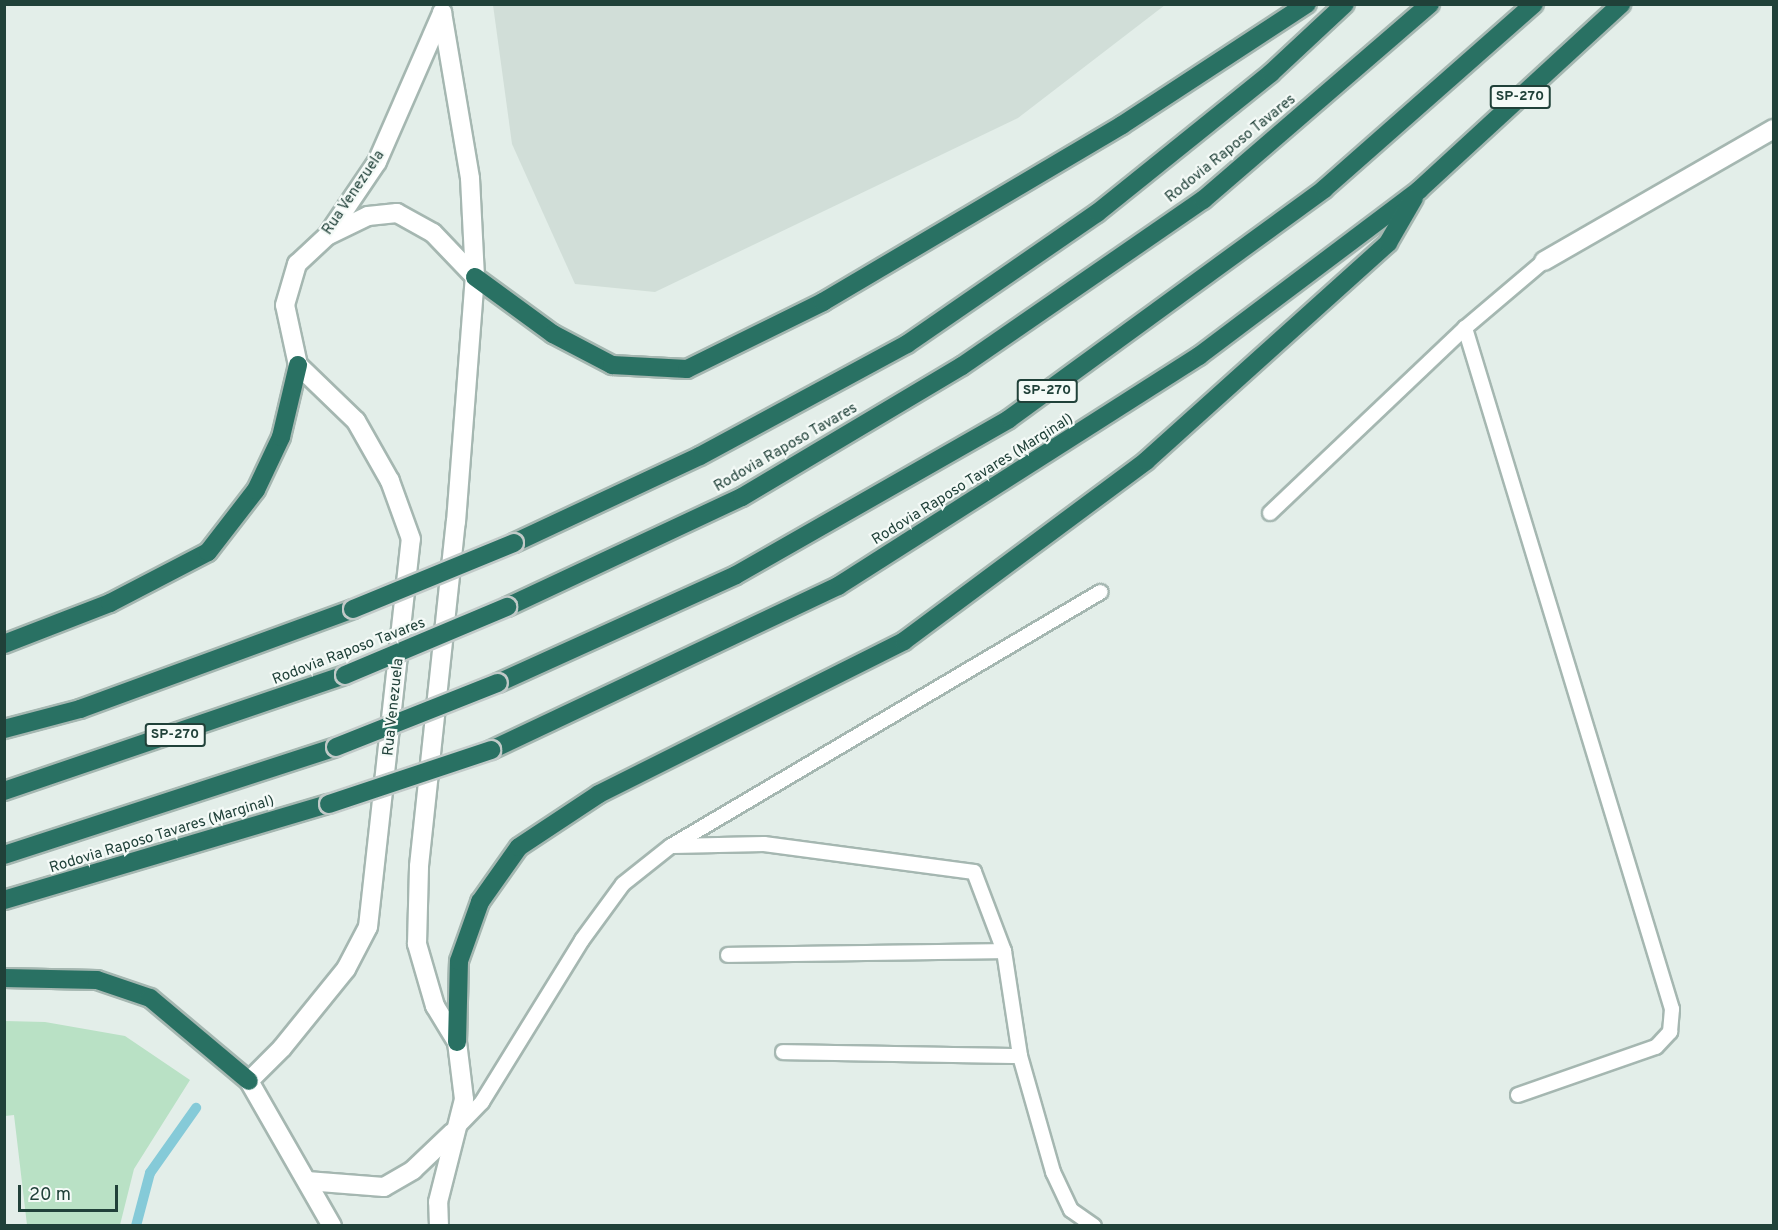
<!DOCTYPE html>
<style>
body{margin:0}
#map{position:relative;width:1778px;height:1230px;overflow:hidden;background:#e3eee9;font-family:Overpass,sans-serif}
div>[style]{position:absolute}
.built>*{inset:0;background:#d1ded8}
.green>*{inset:0;background:#b9e1c5}
.stream>*{height:10px;margin:-5px;padding:0 5px;transform-origin:5px;border-radius:5px;background:#85cad8}
.roads{filter:drop-shadow(2px 0 #a5b7b1) drop-shadow(-2px 0 #a5b7b1) drop-shadow(0 2px #a5b7b1) drop-shadow(0 -2px #a5b7b1)}
.lane>*{height:14px;margin:-7px;padding:0 7px;transform-origin:7px;border-radius:7px;background:#fff}
.street>*{height:18px;margin:-9px;padding:0 9px;transform-origin:9px;border-radius:9px;background:#fff}
.secondary>*{height:18px;margin:-9px;padding:0 9px;transform-origin:9px;border-radius:9px;background:#fff}
.highway>*{height:18px;margin:-9px;padding:0 9px;transform-origin:9px;border-radius:9px;background:#297163}
.bridges{filter:drop-shadow(2px 0 #c1cac8) drop-shadow(-2px 0 #c1cac8) drop-shadow(0 2px #c1cac8) drop-shadow(0 -2px #c1cac8)}
.highway-bridge>*{height:18px;margin:-9px;padding:0 9px;transform-origin:9px;border-radius:9px;background:#297163}
span{translate:-50% -50%;white-space:nowrap;text-align:center;line-height:1.15;-webkit-text-stroke:4.5px #f4faf7;paint-order:stroke}
.shield-label span{padding:2px 4px;background:#f4faf7;border:2px solid;border-radius:4px;-webkit-text-stroke-width:0}
.shield-label{font-size:14px;color:#204139;font-weight:700}
.street-label{font-size:15px;color:#204139}
.frame{position:absolute;inset:0;border:6px solid #204139;pointer-events:none}
.scale{position:absolute;left:18px;top:1185px;width:100px;height:27px;box-sizing:border-box;border:3px solid #204139;border-top:0;padding-left:8px;font-size:18px;line-height:21px;white-space:nowrap;color:#204139;-webkit-text-stroke:4px #f4faf7;paint-order:stroke}
</style>
<div id="map">
<div class="built">
<div style="clip-path:polygon(493px 5px,493px 4px,1165px 5px,1018px 118px,655px 292px,575px 284px,512px 144px)"></div>
</div>
<div class="green">
<div style="clip-path:polygon(5px 1021px,45px 1022px,125px 1036px,190px 1080px,134px 1169px,120px 1225px,27px 1225px,14px 1115px,5px 1116px)"></div>
</div>
<div class="stream">
<div style="left:136px;top:1226px;width:55px;rotate:-75.2deg"></div>
<div style="left:150px;top:1173px;width:80px;rotate:-54.7deg"></div>
</div>
<div class="roads">
<div class="lane">
<div style="left:1270px;top:513px;width:269px;rotate:-43.5deg"></div>
<div style="left:673px;top:846px;width:91px;rotate:-1.3deg"></div>
<div style="left:764px;top:844px;width:212px;rotate:7.6deg"></div>
<div style="left:974px;top:872px;width:85px;rotate:69.2deg"></div>
<div style="left:1004px;top:951px;width:106px;rotate:81.3deg"></div>
<div style="left:1020px;top:1056px;width:121px;rotate:74.1deg"></div>
<div style="left:1053px;top:1172px;width:42px;rotate:64.7deg"></div>
<div style="left:1071px;top:1210px;width:28px;rotate:35deg"></div>
<div style="left:728px;top:955px;width:276px;rotate:-0.8deg"></div>
<div style="left:783px;top:1052px;width:237px;rotate:1deg"></div>
<div style="left:1518px;top:1095px;width:146px;rotate:-19.2deg"></div>
<div style="left:1656px;top:1047px;width:21px;rotate:-47deg"></div>
<div style="left:1670px;top:1032px;width:23px;rotate:-85deg"></div>
<div style="left:1672px;top:1009px;width:712px;rotate:-106.91deg"></div>
<div style="left:1465px;top:328px;width:104px;rotate:-40.3deg"></div>
<div style="left:458px;top:1127px;width:35px;rotate:-46deg"></div>
<div style="left:482px;top:1102px;width:190px;rotate:-58.3deg"></div>
<div style="left:582px;top:940px;width:69px;rotate:-53.8deg"></div>
<div style="left:623px;top:884px;width:61px;rotate:-38.4deg"></div>
<div style="left:671px;top:846px;width:499px;rotate:-30.6deg"></div>
</div>
<div class="street">
<div style="left:1544px;top:261px;width:265px;rotate:-29.9deg"></div>
</div>
<div class="secondary">
<div style="left:329px;top:235px;width:43px;rotate:-26deg"></div>
<div style="left:368px;top:216px;width:29px;rotate:-6deg"></div>
<div style="left:397px;top:213px;width:41px;rotate:29.1deg"></div>
<div style="left:433px;top:233px;width:61px;rotate:46.3deg"></div>
<div style="left:307px;top:1181px;width:77px;rotate:4.5deg"></div>
<div style="left:384px;top:1187px;width:34px;rotate:-30deg"></div>
<div style="left:413px;top:1170px;width:54px;rotate:-43.5deg"></div>
<div style="left:332px;top:1226px;width:167px;rotate:-119.8deg"></div>
<div style="left:249px;top:1081px;width:47px;rotate:-45deg"></div>
<div style="left:282px;top:1048px;width:102px;rotate:-51deg"></div>
<div style="left:346px;top:969px;width:47px;rotate:-62.4deg"></div>
<div style="left:368px;top:927px;width:390px;rotate:-83.7deg"></div>
<div style="left:411px;top:539px;width:62px;rotate:-109.9deg"></div>
<div style="left:390px;top:481px;width:69px;rotate:-119.5deg"></div>
<div style="left:356px;top:421px;width:81px;rotate:-136deg"></div>
<div style="left:298px;top:365px;width:61px;rotate:-102.2deg"></div>
<div style="left:285px;top:305px;width:43px;rotate:-73.7deg"></div>
<div style="left:297px;top:264px;width:41px;rotate:-43deg"></div>
<div style="left:327px;top:236px;width:89px;rotate:-56deg"></div>
<div style="left:377px;top:162px;width:163px;rotate:-66.4deg"></div>
<div style="left:439px;top:1226px;width:24px;rotate:-92deg"></div>
<div style="left:438px;top:1202px;width:106px;rotate:-75.8deg"></div>
<div style="left:464px;top:1099px;width:57px;rotate:-97deg"></div>
<div style="left:457px;top:1042px;width:42px;rotate:-121.4deg"></div>
<div style="left:435px;top:1006px;width:65px;rotate:-106.2deg"></div>
<div style="left:417px;top:944px;width:78px;rotate:-88.5deg"></div>
<div style="left:419px;top:866px;width:346px;rotate:-83.9deg"></div>
<div style="left:456px;top:522px;width:246px;rotate:-85.6deg"></div>
<div style="left:475px;top:277px;width:99px;rotate:-92.9deg"></div>
<div style="left:470px;top:178px;width:168px;rotate:-99.6deg"></div>
</div>
<div class="highway">
<div style="left:475px;top:277px;width:97px;rotate:36.2deg"></div>
<div style="left:553px;top:334px;width:67px;rotate:27.7deg"></div>
<div style="left:612px;top:365px;width:75px;rotate:3.1deg"></div>
<div style="left:687px;top:369px;width:152px;rotate:-26.2deg"></div>
<div style="left:823px;top:302px;width:347px;rotate:-30.6deg"></div>
<div style="left:1122px;top:125px;width:221px;rotate:-33.2deg"></div>
<div style="left:514px;top:543px;width:205px;rotate:-25.1deg"></div>
<div style="left:700px;top:456px;width:235px;rotate:-28.4deg"></div>
<div style="left:907px;top:344px;width:231px;rotate:-34.6deg"></div>
<div style="left:1097px;top:213px;width:223px;rotate:-38.8deg"></div>
<div style="left:1271px;top:73px;width:101px;rotate:-43deg"></div>
<div style="left:507px;top:607px;width:259px;rotate:-25.1deg"></div>
<div style="left:742px;top:497px;width:256px;rotate:-30.8deg"></div>
<div style="left:962px;top:366px;width:293px;rotate:-34.6deg"></div>
<div style="left:1203px;top:200px;width:300px;rotate:-40.8deg"></div>
<div style="left:4px;top:644px;width:114px;rotate:-21.1deg"></div>
<div style="left:110px;top:603px;width:110px;rotate:-27.5deg"></div>
<div style="left:208px;top:552px;width:78px;rotate:-52.3deg"></div>
<div style="left:256px;top:490px;width:59px;rotate:-64.7deg"></div>
<div style="left:281px;top:437px;width:74px;rotate:-76.7deg"></div>
<div style="left:498px;top:683px;width:261px;rotate:-24.4deg"></div>
<div style="left:736px;top:575px;width:314px;rotate:-29.7deg"></div>
<div style="left:1009px;top:419px;width:390px;rotate:-36.1deg"></div>
<div style="left:1324px;top:189px;width:280px;rotate:-41.4deg"></div>
<div style="left:4px;top:729px;width:79px;rotate:-14.7deg"></div>
<div style="left:80px;top:709px;width:291px;rotate:-20.1deg"></div>
<div style="left:491px;top:750px;width:384px;rotate:-25.3deg"></div>
<div style="left:838px;top:586px;width:428px;rotate:-32.5deg"></div>
<div style="left:1199px;top:356px;width:276px;rotate:-37deg"></div>
<div style="left:1419px;top:190px;width:275px;rotate:-42.6deg"></div>
<div style="left:4px;top:791px;width:360px;rotate:-18.8deg"></div>
<div style="left:4px;top:855px;width:349px;rotate:-18deg"></div>
<div style="left:4px;top:900px;width:339px;rotate:-16.5deg"></div>
<div style="left:4px;top:978px;width:93px;rotate:1.2deg"></div>
<div style="left:97px;top:980px;width:56px;rotate:18.8deg"></div>
<div style="left:150px;top:998px;width:129px;rotate:40deg"></div>
<div style="left:457px;top:1042px;width:81px;rotate:-88.6deg"></div>
<div style="left:459px;top:961px;width:63px;rotate:-70.4deg"></div>
<div style="left:480px;top:902px;width:67px;rotate:-54.7deg"></div>
<div style="left:519px;top:847px;width:96px;rotate:-33.5deg"></div>
<div style="left:599px;top:794px;width:341px;rotate:-26.6deg"></div>
<div style="left:904px;top:641px;width:302px;rotate:-36.6deg"></div>
<div style="left:1146px;top:461px;width:326px;rotate:-42deg"></div>
<div style="left:1388px;top:243px;width:52px;rotate:-60deg"></div>
</div>
</div>
<div class="bridges">
<div class="highway-bridge">
<div style="left:353px;top:609px;width:174px;rotate:-22.3deg"></div>
<div style="left:345px;top:675px;width:176px;rotate:-22.8deg"></div>
<div style="left:336px;top:747px;width:174px;rotate:-21.6deg"></div>
<div style="left:329px;top:804px;width:171px;rotate:-18.4deg"></div>
</div>
</div>
<div class="shield-label">
<span style="left:1520px;top:97px">SP-270</span>
<span style="left:1047px;top:391px">SP-270</span>
<span style="left:175px;top:735px">SP-270</span>
</div>
<div class="street-label">
<span style="left:1231px;top:149px;rotate:-39deg">Rodovia Raposo Tavares</span>
<span style="left:354px;top:193px;rotate:-56deg">Rua Venezuela</span>
<span style="left:786px;top:448px;rotate:-30deg">Rodovia Raposo Tavares</span>
<span style="left:973px;top:480px;rotate:-32deg">Rodovia Raposo Tavares (Marginal)</span>
<span style="left:349px;top:652px;rotate:-21deg">Rodovia Raposo Tavares</span>
<span style="left:394px;top:707px;rotate:-84deg">Rua Venezuela</span>
<span style="left:162px;top:835px;rotate:-17deg">Rodovia Raposo Tavares (Marginal)</span>
</div>
<div class="frame"></div>
<div class="scale">20 m</div>
</div>
